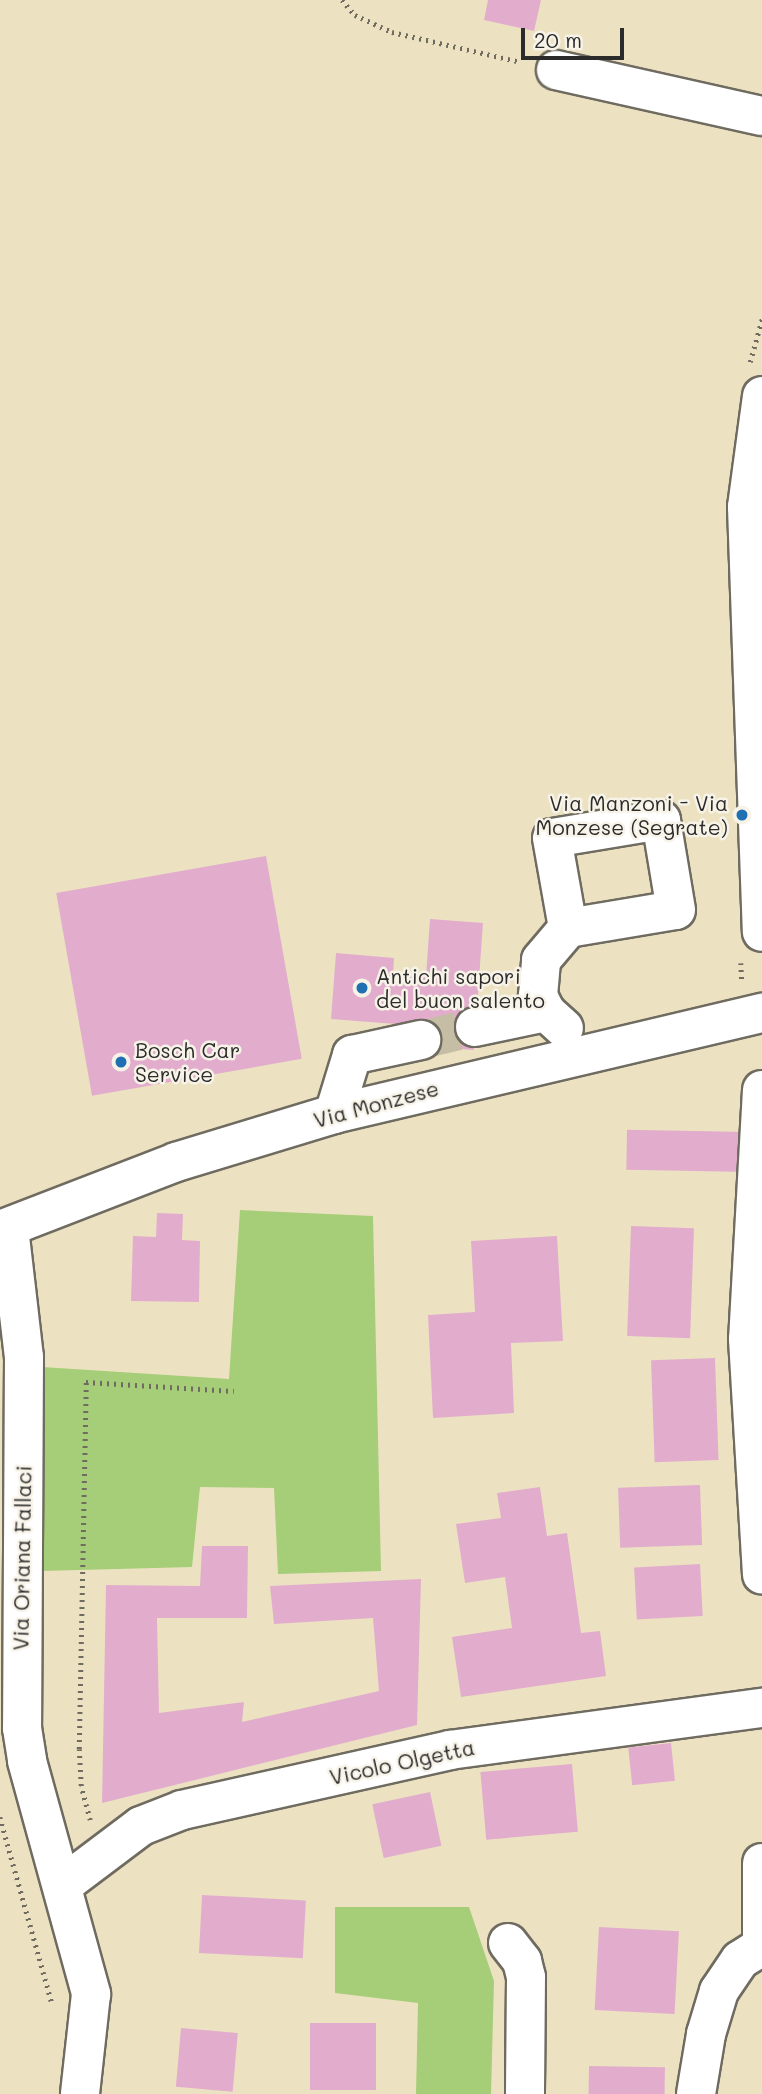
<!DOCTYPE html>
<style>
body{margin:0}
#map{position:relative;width:762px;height:2094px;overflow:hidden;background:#ece2c2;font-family:Mali,sans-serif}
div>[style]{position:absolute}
.green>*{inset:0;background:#a6cd77}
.building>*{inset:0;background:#e2adcc;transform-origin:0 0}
.minor-tunnel>*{height:38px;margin-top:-19px;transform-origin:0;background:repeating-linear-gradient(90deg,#c5bda4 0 38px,transparent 0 57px)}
.path>*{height:4.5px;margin-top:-2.25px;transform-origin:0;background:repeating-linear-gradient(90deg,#6f6b60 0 2px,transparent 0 7px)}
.roads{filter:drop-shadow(2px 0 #6f6b60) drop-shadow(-2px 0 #6f6b60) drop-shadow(0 2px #6f6b60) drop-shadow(0 -2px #6f6b60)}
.minor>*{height:38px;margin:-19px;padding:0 19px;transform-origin:19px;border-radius:19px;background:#fff}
.dots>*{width:19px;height:19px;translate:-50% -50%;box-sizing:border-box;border:4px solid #f7f3e8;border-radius:50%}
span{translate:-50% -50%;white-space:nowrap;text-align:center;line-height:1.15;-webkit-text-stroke:5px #f7f3e8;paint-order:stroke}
.poi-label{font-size:21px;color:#2b2b2b}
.right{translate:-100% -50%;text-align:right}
.left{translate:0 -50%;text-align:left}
.street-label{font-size:21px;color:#2b2b2b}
.scale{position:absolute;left:521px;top:28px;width:103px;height:32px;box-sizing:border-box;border:4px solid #2b2b2b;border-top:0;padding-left:9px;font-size:21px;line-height:24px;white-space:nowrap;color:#2b2b2b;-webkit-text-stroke:5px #f7f3e8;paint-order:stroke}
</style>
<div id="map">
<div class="green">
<div style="clip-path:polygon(240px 1210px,373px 1216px,381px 1571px,278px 1574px,274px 1488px,200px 1487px,192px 1567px,41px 1571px,42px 1367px,229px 1379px)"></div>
<div style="clip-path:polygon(335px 1907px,469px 1907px,494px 1981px,491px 2094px,416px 2094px,418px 2003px,335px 1993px)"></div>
</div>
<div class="building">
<div style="clip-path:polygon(488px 0,541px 0,534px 31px,484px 20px)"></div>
<div style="left:266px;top:856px;width:206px;height:213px;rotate:80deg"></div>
<div style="clip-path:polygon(430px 919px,483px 923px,474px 1050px,421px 1046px,422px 1026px,331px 1019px,336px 953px,394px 958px,393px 974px,426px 977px)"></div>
<div style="left:749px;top:1132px;width:40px;height:122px;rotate:91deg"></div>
<div style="clip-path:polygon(157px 1213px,183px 1214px,182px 1240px,200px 1241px,199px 1302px,131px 1301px,133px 1236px,156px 1237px)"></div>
<div style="left:631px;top:1226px;width:63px;height:110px;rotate:2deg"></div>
<div style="clip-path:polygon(557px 1236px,563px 1341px,511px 1343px,514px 1413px,433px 1418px,428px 1315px,475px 1312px,471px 1241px)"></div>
<div style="left:715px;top:1358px;width:102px;height:64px;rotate:88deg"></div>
<div style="left:700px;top:1485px;width:60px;height:82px;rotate:88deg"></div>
<div style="clip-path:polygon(540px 1487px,547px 1536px,567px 1533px,581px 1633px,600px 1631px,606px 1676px,461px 1697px,452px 1637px,512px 1628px,505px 1577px,465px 1583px,456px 1524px,501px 1518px,497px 1493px)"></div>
<div style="clip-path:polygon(202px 1546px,248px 1546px,247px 1618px,157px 1618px,159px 1713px,244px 1702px,242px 1722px,379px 1691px,373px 1618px,274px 1624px,270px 1586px,421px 1579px,417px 1725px,102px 1803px,106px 1585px,200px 1586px)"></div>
<div style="left:700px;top:1564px;width:52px;height:66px;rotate:87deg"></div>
<div style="left:671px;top:1743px;width:38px;height:43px;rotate:84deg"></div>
<div style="left:572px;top:1764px;width:68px;height:92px;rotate:85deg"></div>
<div style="left:430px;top:1792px;width:55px;height:59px;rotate:78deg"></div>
<div style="left:202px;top:1895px;width:104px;height:58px;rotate:3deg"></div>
<div style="left:599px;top:1927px;width:80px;height:83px;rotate:3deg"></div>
<div style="left:310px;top:2023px;width:66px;height:67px"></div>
<div style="left:181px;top:2028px;width:57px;height:59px;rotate:5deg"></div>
<div style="left:589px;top:2066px;width:76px;height:28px;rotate:1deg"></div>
</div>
<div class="minor-tunnel">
<div style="left:421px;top:1040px;width:56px;rotate:-13.5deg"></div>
</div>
<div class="path">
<div style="left:342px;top:0;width:20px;rotate:49deg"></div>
<div style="left:355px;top:15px;width:41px;rotate:24.7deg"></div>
<div style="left:392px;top:32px;width:132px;rotate:13.1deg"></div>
<div style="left:750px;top:362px;width:45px;rotate:-74.4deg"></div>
<div style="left:741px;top:963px;width:19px;rotate:87deg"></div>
<div style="left:0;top:1817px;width:193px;rotate:74.4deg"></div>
<div style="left:90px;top:1820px;width:35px;rotate:-105deg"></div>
<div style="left:81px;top:1786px;width:37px;rotate:-93deg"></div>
<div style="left:79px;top:1749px;width:367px;rotate:-88.9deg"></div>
<div style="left:86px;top:1382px;width:148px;rotate:3.5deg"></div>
</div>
<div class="roads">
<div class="minor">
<div style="left:556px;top:70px;width:211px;rotate:12.6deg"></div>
<div style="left:762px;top:396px;width:112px;rotate:97.7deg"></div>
<div style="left:747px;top:507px;width:425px;rotate:88deg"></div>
<div style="left:546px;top:1012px;width:18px;rotate:-117deg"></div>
<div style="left:538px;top:996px;width:36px;rotate:-85deg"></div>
<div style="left:541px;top:960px;width:42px;rotate:-49.8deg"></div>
<div style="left:568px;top:928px;width:109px;rotate:-9.5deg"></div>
<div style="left:676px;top:910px;width:91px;rotate:-99.5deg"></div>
<div style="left:661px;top:820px;width:110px;rotate:170.6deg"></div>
<div style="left:552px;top:838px;width:91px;rotate:79.9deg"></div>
<div style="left:475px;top:1027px;width:73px;rotate:-11.9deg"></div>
<div style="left:546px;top:1012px;width:24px;rotate:42deg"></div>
<div style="left:762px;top:1090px;width:249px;rotate:93.2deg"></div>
<div style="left:748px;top:1339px;width:236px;rotate:86.6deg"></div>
<div style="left:334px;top:1114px;width:62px;rotate:-73deg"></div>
<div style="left:352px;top:1055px;width:71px;rotate:-12.3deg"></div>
<div style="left:9px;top:1228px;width:130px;rotate:83.4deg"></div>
<div style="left:24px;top:1357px;width:371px;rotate:90.3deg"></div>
<div style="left:22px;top:1728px;width:33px;rotate:81deg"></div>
<div style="left:27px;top:1761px;width:242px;rotate:74.6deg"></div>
<div style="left:91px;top:1994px;width:101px;rotate:96.3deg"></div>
<div style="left:0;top:1230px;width:189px;rotate:-21.1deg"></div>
<div style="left:176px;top:1162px;width:165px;rotate:-16.9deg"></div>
<div style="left:334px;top:1114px;width:440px;rotate:-13.3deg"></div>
<div style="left:762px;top:1863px;width:76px;rotate:90deg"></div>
<div style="left:64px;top:1884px;width:96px;rotate:-37deg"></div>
<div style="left:141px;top:1826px;width:44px;rotate:-21.3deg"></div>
<div style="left:182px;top:1810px;width:275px;rotate:-12.6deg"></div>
<div style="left:450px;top:1750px;width:315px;rotate:-7.7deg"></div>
<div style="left:508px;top:1943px;width:23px;rotate:52deg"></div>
<div style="left:522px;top:1961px;width:16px;rotate:76deg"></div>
<div style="left:526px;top:1977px;width:117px;rotate:90.5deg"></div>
<div style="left:696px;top:2094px;width:61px;rotate:-80.5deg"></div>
<div style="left:706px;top:2034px;width:45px;rotate:-73.2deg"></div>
<div style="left:719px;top:1991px;width:37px;rotate:-56deg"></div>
<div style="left:740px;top:1960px;width:26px;rotate:-32deg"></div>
</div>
</div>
<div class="dots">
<div style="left:742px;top:815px;background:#1f6fb2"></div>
<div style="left:362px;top:988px;background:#1f6fb2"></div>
<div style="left:121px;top:1062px;background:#1f6fb2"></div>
</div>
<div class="poi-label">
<span class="right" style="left:728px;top:815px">Via Manzoni - Via<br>Monzese (Segrate)</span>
<span class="left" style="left:376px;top:988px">Antichi sapori<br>del buon salento</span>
<span class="left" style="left:135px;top:1062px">Bosch Car<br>Service</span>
</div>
<div class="street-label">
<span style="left:376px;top:1104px;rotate:-15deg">Via Monzese</span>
<span style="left:22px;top:1558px;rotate:-89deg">Via Oriana Fallaci</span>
<span style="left:402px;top:1762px;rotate:-12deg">Vicolo Olgetta</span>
</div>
<div class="scale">20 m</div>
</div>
